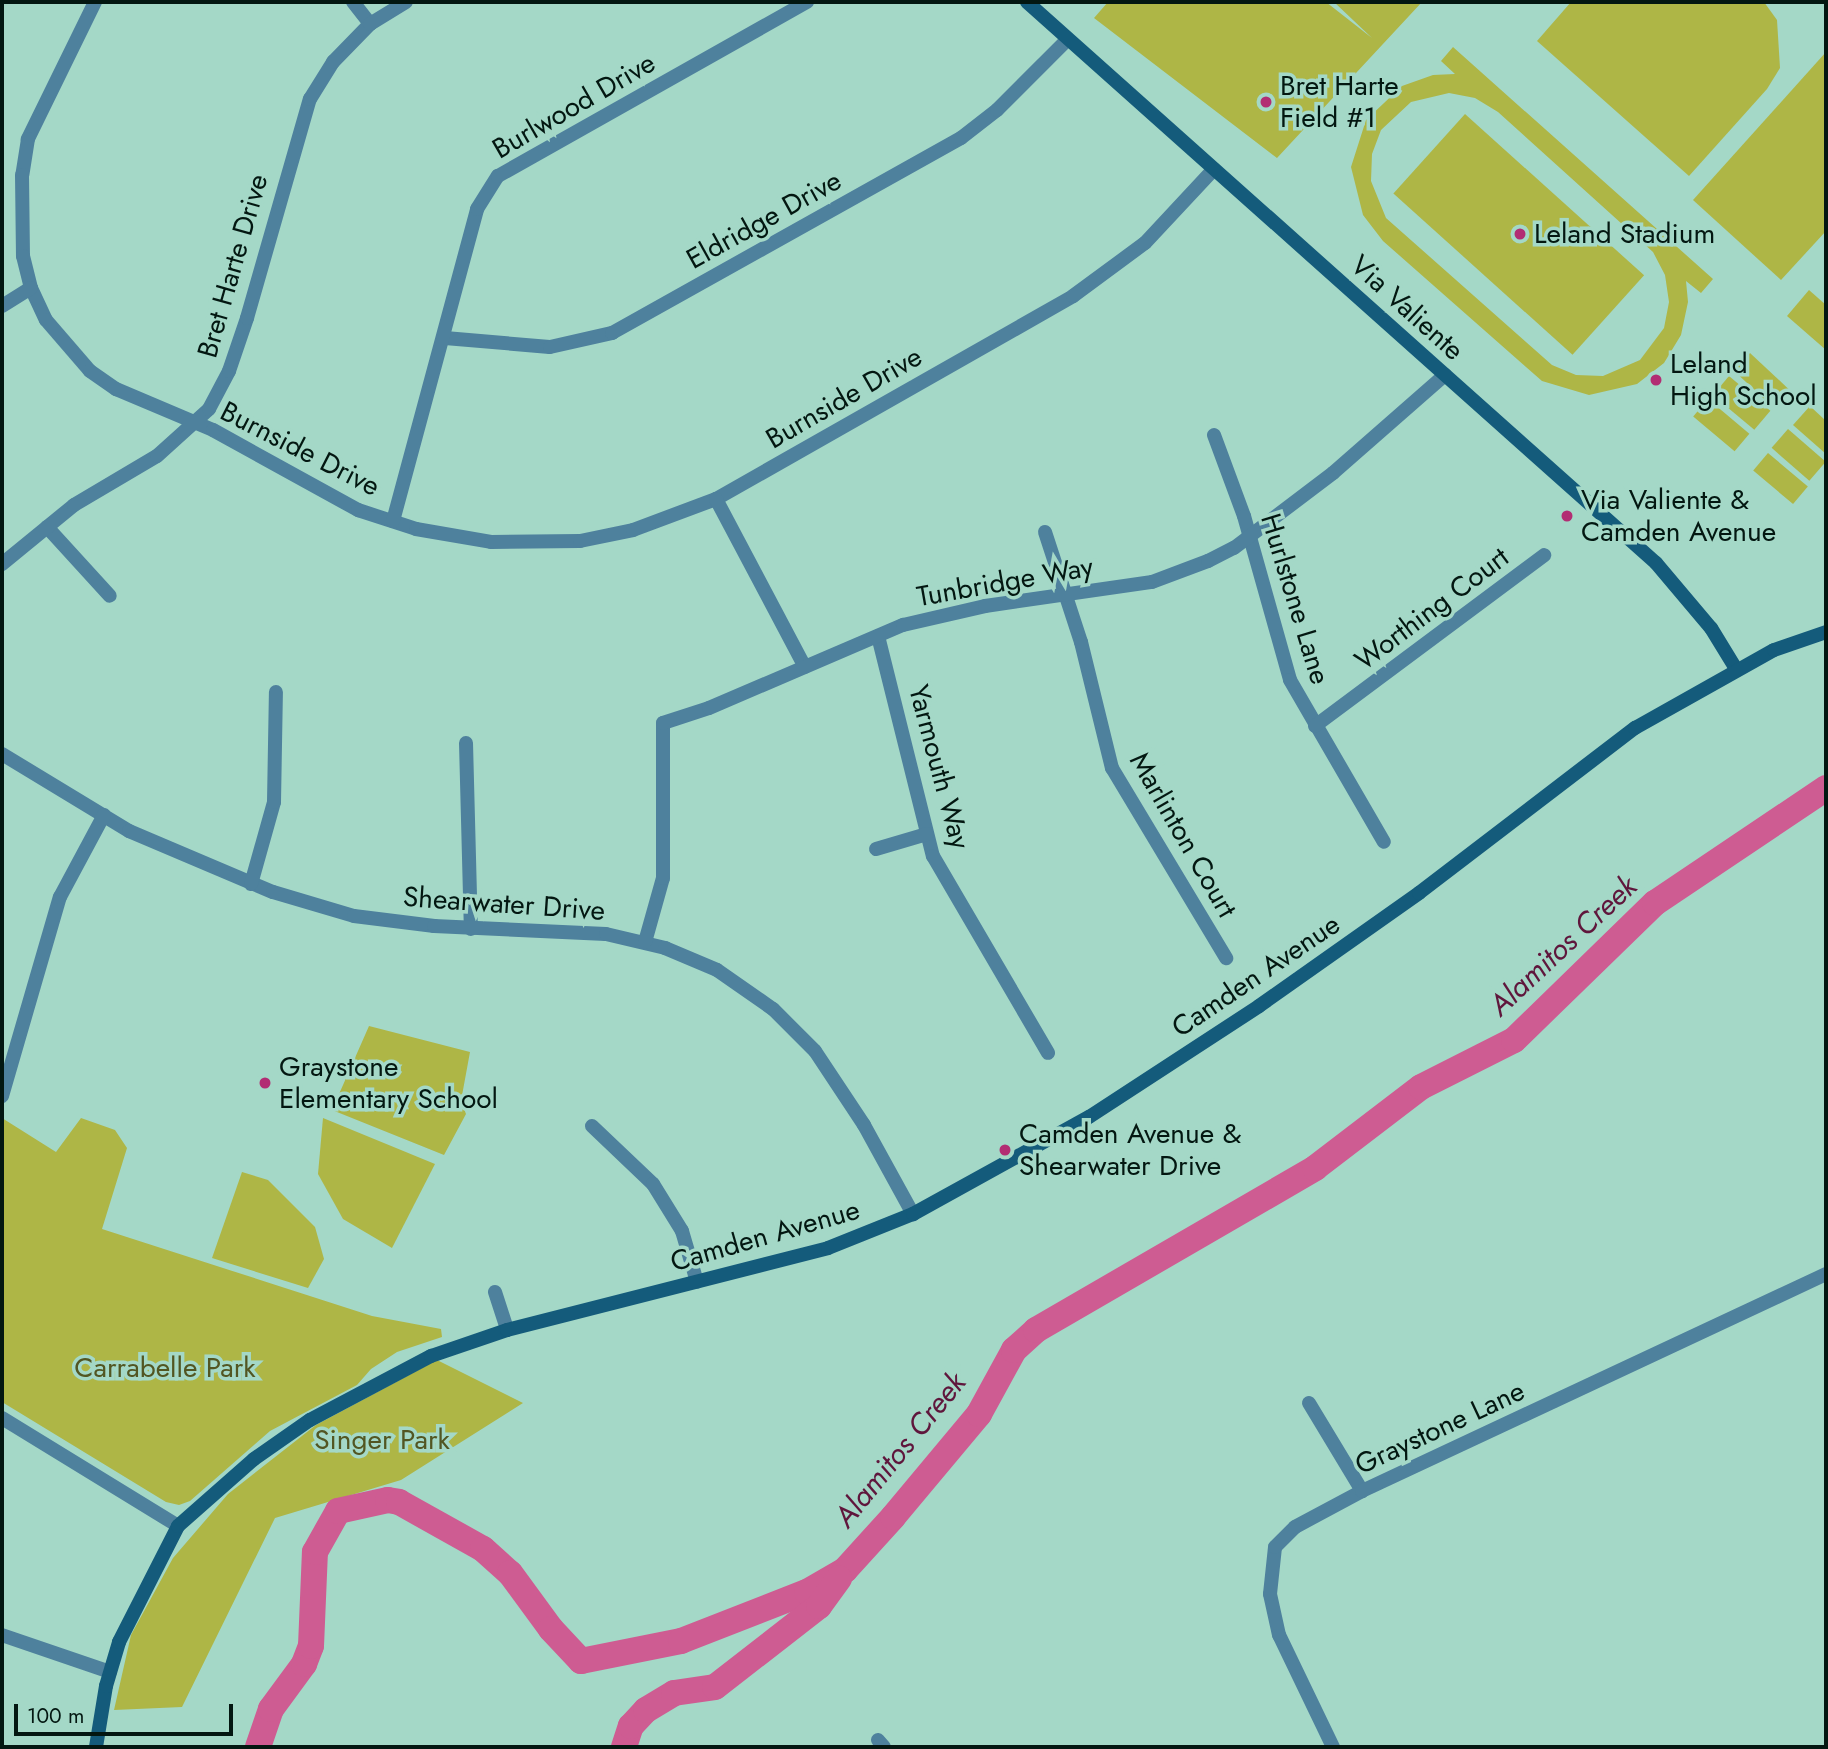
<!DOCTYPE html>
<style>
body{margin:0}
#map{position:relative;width:1828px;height:1749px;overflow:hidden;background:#a4d8c7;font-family:Jost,sans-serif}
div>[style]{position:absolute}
.green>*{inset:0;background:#aeb646;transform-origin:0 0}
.river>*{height:26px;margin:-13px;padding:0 13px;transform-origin:13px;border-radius:13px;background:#ce5c92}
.street>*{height:14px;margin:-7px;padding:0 7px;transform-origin:7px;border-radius:7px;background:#4e819d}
.secondary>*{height:14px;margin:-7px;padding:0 7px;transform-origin:7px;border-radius:7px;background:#145b7b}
.dots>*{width:19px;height:19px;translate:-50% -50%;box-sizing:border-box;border:4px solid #a4d8c7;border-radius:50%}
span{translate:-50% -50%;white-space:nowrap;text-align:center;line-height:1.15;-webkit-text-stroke:7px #a4d8c7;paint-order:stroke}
.poi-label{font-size:28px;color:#031711}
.left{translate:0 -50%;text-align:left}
.street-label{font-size:28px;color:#031711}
.park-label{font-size:28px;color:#525622}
.water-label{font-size:30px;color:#5f163c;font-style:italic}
.frame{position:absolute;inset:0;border:4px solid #031711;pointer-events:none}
.scale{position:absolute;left:14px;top:1704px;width:219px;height:32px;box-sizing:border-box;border:4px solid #031711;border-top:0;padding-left:9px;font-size:21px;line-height:24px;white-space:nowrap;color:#031711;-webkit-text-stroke:5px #a4d8c7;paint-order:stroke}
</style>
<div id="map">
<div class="green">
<div style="clip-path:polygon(1108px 2px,1326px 2px,1372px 38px,1334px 2px,1422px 2px,1277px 158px,1094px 18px)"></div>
<div style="clip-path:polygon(1571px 2px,1764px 2px,1777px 20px,1780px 68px,1767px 89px,1689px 176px,1537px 41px)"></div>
<div style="clip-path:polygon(evenodd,1453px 47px,1713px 279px,1701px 293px,1686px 281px,1688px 302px,1681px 335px,1664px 363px,1637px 384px,1589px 395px,1542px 381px,1383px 241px,1363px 215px,1351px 167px,1366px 120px,1402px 86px,1433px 75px,1455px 74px,1441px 61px,1453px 47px,1449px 93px,1475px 98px,1498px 112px,1653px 252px,1665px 275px,1669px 302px,1664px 328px,1640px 360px,1603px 376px,1576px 375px,1552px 365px,1386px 218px,1371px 181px,1372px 154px,1381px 130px,1411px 102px,1449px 93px)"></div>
<div style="clip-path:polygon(1826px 52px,1826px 231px,1781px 280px,1693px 200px)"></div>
<div style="left:1465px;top:114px;width:241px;height:107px;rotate:42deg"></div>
<div style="clip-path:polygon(1809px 290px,1826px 305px,1826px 350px,1787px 316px)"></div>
<div style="left:1750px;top:353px;width:53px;height:24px;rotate:43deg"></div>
<div style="left:1729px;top:376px;width:54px;height:25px;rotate:40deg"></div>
<div style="left:1708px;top:399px;width:54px;height:23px;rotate:40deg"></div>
<div style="clip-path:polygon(1810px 406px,1826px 421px,1826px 454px,1793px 425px)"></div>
<div style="left:1788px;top:429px;width:50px;height:25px;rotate:41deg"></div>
<div style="left:1768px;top:453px;width:52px;height:23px;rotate:40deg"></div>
<div style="clip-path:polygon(369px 1026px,470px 1052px,461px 1101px,466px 1114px,444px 1155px,332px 1110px)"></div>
<div style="clip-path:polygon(2px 1118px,56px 1152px,81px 1118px,115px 1130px,127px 1148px,102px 1229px,372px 1316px,441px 1329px,442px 1337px,397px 1352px,371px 1369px,357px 1385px,270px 1431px,190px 1501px,179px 1505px,166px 1502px,2px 1402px)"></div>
<div style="clip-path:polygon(323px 1118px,435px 1164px,392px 1248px,343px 1219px,318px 1174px)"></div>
<div style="clip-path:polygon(242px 1172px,268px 1180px,315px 1227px,324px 1259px,308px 1288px,212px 1258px)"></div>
<div style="clip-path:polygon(437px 1360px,523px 1403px,401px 1480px,275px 1518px,182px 1707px,114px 1710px,131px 1635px,173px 1558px,228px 1494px,316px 1425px)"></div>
</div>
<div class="river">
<div style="left:258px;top:1747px;width:40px;rotate:-71.1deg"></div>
<div style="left:271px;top:1709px;width:56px;rotate:-53.7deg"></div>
<div style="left:304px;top:1664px;width:19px;rotate:-69deg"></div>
<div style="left:311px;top:1646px;width:94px;rotate:-87.6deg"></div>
<div style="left:315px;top:1552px;width:47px;rotate:-60.7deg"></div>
<div style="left:338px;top:1511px;width:51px;rotate:-12.4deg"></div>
<div style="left:388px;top:1500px;width:11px;rotate:10deg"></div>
<div style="left:399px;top:1502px;width:96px;rotate:29.2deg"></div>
<div style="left:483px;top:1549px;width:36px;rotate:42deg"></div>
<div style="left:510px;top:1573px;width:69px;rotate:53.8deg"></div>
<div style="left:551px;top:1629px;width:44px;rotate:46.8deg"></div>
<div style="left:581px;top:1661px;width:102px;rotate:-11.3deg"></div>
<div style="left:681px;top:1641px;width:135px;rotate:-21.3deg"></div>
<div style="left:807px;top:1592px;width:44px;rotate:-30.1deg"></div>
<div style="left:845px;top:1570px;width:72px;rotate:-47.8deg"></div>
<div style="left:893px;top:1517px;width:134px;rotate:-50.1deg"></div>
<div style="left:979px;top:1414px;width:73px;rotate:-61.3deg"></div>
<div style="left:1014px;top:1350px;width:30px;rotate:-42deg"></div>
<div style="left:1036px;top:1330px;width:323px;rotate:-30.1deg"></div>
<div style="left:1315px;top:1168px;width:133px;rotate:-37.4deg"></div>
<div style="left:1421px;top:1087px;width:104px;rotate:-26.8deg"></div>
<div style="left:1514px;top:1040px;width:197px;rotate:-44.2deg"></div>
<div style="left:1655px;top:903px;width:206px;rotate:-33.9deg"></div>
<div style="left:624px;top:1747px;width:22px;rotate:-72deg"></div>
<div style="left:631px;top:1726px;width:22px;rotate:-47deg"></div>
<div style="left:646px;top:1710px;width:33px;rotate:-31deg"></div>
<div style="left:674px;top:1693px;width:41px;rotate:-8.3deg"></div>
<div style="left:715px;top:1687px;width:132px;rotate:-37.9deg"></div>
<div style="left:819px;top:1606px;width:34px;rotate:-54deg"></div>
</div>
<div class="street">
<div style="left:95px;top:2px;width:153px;rotate:116.1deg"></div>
<div style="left:28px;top:139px;width:36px;rotate:99deg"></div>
<div style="left:22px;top:175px;width:81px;rotate:89.3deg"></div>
<div style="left:23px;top:256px;width:33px;rotate:76deg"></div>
<div style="left:31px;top:288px;width:35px;rotate:65deg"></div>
<div style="left:46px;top:320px;width:67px;rotate:49.2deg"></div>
<div style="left:90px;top:371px;width:32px;rotate:35deg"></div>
<div style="left:116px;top:389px;width:105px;rotate:22.9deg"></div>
<div style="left:213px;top:430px;width:166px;rotate:28.9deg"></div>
<div style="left:358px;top:510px;width:61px;rotate:18.1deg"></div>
<div style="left:416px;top:529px;width:76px;rotate:9.8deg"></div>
<div style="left:491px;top:542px;width:89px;rotate:-0.6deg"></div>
<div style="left:580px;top:541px;width:54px;rotate:-11.7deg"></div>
<div style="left:633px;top:530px;width:89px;rotate:-20.5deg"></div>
<div style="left:716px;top:499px;width:411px;rotate:-29.6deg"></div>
<div style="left:1073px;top:296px;width:89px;rotate:-36.4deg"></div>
<div style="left:1145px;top:243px;width:101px;rotate:-47deg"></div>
<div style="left:353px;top:2px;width:28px;rotate:52deg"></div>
<div style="left:2px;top:306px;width:34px;rotate:-32deg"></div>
<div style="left:445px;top:338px;width:105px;rotate:4.9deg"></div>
<div style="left:550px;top:347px;width:64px;rotate:-12.7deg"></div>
<div style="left:612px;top:333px;width:400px;rotate:-29.2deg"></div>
<div style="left:961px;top:138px;width:46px;rotate:-37.9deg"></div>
<div style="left:997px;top:110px;width:100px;rotate:-45deg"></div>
<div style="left:1214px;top:435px;width:86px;rotate:69.7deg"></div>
<div style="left:1244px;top:516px;width:170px;rotate:74.3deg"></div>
<div style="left:1290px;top:680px;width:187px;rotate:59.9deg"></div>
<div style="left:716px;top:499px;width:190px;rotate:62.1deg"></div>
<div style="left:393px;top:521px;width:323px;rotate:-74.9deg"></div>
<div style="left:477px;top:209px;width:39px;rotate:-58deg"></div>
<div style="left:498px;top:176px;width:355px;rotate:-29.4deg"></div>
<div style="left:47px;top:527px;width:93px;rotate:47.6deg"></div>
<div style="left:1045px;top:532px;width:116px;rotate:71.9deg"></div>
<div style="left:1081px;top:642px;width:130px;rotate:76.2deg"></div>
<div style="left:1112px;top:768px;width:222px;rotate:59deg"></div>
<div style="left:2px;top:564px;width:93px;rotate:-39.3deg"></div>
<div style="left:74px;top:505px;width:96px;rotate:-30.6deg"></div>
<div style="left:157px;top:456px;width:70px;rotate:-42.1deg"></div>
<div style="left:209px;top:409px;width:43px;rotate:-62.2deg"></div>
<div style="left:229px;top:371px;width:56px;rotate:-71.2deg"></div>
<div style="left:247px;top:318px;width:228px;rotate:-74deg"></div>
<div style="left:310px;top:99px;width:44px;rotate:-58.1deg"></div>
<div style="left:333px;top:62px;width:53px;rotate:-45.8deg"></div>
<div style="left:370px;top:24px;width:42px;rotate:-31.4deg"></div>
<div style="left:878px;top:636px;width:227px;rotate:76deg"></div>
<div style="left:933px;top:856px;width:228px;rotate:59.7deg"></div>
<div style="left:1315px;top:726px;width:286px;rotate:-36.7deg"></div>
<div style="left:466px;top:743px;width:186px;rotate:88.5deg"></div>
<div style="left:2px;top:754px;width:149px;rotate:31.2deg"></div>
<div style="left:129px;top:831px;width:156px;rotate:23deg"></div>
<div style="left:273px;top:892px;width:84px;rotate:16.5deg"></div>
<div style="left:354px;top:916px;width:81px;rotate:7.1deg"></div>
<div style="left:434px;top:926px;width:172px;rotate:2.7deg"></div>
<div style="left:606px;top:934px;width:61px;rotate:13.3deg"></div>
<div style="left:665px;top:948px;width:56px;rotate:22.9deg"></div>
<div style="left:717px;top:970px;width:68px;rotate:34.9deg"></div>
<div style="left:773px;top:1009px;width:59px;rotate:45deg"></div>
<div style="left:815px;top:1051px;width:89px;rotate:56.5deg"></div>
<div style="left:864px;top:1125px;width:102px;rotate:61.2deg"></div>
<div style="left:876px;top:849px;width:53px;rotate:-16.4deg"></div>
<div style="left:251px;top:884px;width:85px;rotate:-74.3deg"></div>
<div style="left:274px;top:802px;width:110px;rotate:-89deg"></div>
<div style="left:645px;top:942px;width:66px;rotate:-74.3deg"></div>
<div style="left:663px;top:878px;width:155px;rotate:-90deg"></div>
<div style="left:663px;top:723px;width:48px;rotate:-18.1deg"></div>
<div style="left:709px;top:708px;width:211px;rotate:-23.2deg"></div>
<div style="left:903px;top:625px;width:84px;rotate:-13deg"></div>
<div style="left:985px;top:606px;width:169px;rotate:-8.2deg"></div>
<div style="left:1152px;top:582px;width:60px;rotate:-20.6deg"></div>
<div style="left:1208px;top:561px;width:29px;rotate:-27deg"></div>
<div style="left:1234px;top:548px;width:124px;rotate:-37.1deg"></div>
<div style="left:1333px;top:473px;width:149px;rotate:-41.2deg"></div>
<div style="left:2px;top:1096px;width:207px;rotate:-73.8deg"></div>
<div style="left:60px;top:897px;width:93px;rotate:-61.8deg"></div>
<div style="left:592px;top:1126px;width:84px;rotate:43.6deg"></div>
<div style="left:653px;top:1184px;width:55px;rotate:58.3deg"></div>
<div style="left:682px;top:1231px;width:53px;rotate:73.6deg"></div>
<div style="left:495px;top:1292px;width:40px;rotate:72deg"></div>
<div style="left:1309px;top:1403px;width:103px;rotate:58.9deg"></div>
<div style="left:2px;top:1418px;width:206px;rotate:31.5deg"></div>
<div style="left:2px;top:1635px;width:114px;rotate:18.9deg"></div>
<div style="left:878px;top:1740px;width:9px;rotate:49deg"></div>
<div style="left:1333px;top:1747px;width:124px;rotate:-115.7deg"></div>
<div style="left:1279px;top:1635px;width:42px;rotate:-102.4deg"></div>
<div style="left:1270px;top:1594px;width:47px;rotate:-83.9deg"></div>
<div style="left:1275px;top:1547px;width:28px;rotate:-45deg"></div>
<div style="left:1295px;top:1527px;width:76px;rotate:-28.2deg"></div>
<div style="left:1362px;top:1491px;width:512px;rotate:-25.06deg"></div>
</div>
<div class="secondary">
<div style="left:1027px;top:2px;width:843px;rotate:41.73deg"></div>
<div style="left:1656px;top:563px;width:85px;rotate:49.8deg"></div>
<div style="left:1711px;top:628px;width:48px;rotate:58.6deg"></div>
<div style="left:96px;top:1747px;width:62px;rotate:-80.7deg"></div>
<div style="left:106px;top:1686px;width:46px;rotate:-73.5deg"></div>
<div style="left:119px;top:1642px;width:130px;rotate:-63deg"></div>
<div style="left:178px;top:1526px;width:101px;rotate:-41.4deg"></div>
<div style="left:254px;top:1459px;width:68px;rotate:-34.9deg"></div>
<div style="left:310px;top:1420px;width:137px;rotate:-27.9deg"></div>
<div style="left:431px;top:1356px;width:80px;rotate:-18.9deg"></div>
<div style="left:507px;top:1330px;width:331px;rotate:-14.3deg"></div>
<div style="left:828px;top:1248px;width:92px;rotate:-21.8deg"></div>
<div style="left:913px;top:1214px;width:201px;rotate:-28.9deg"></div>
<div style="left:1089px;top:1117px;width:203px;rotate:-33.1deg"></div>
<div style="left:1259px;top:1006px;width:196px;rotate:-35.2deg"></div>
<div style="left:1419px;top:893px;width:272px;rotate:-37.4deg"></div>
<div style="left:1635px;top:728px;width:159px;rotate:-29.3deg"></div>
<div style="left:1774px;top:650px;width:55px;rotate:-19.1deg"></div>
</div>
<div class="dots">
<div style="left:1266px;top:102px;background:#b22d73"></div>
<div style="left:1520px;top:234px;background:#b22d73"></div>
<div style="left:1656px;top:380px;background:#b22d73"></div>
<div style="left:1567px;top:516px;background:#b22d73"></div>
<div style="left:265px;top:1083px;background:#b22d73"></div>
<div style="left:1005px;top:1150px;background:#b22d73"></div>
</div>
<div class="poi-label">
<span class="left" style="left:1280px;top:102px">Bret Harte<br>Field #1</span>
<span class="left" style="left:1534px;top:234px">Leland Stadium</span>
<span class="left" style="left:1670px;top:380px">Leland<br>High School</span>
<span class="left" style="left:1581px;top:516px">Via Valiente &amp;<br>Camden Avenue</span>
<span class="left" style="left:279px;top:1083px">Graystone<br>Elementary School</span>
<span class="left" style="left:1019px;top:1150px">Camden Avenue &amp;<br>Shearwater Drive</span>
</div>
<div class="street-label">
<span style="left:574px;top:106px;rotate:-30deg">Burlwood Drive</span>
<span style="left:764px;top:220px;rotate:-29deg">Eldridge Drive</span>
<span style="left:233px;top:266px;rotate:-74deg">Bret Harte Drive</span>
<span style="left:1407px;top:308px;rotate:42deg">Via Valiente</span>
<span style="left:844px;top:398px;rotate:-30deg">Burnside Drive</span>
<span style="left:300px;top:449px;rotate:27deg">Burnside Drive</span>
<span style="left:1005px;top:582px;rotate:-10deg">Tunbridge Way</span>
<span style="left:1295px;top:599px;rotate:73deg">Hurlstone Lane</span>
<span style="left:1432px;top:609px;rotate:-37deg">Worthing Court</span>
<span style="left:939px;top:767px;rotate:75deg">Yarmouth Way</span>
<span style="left:1183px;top:835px;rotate:60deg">Marlinton Court</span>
<span style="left:504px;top:904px;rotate:4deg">Shearwater Drive</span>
<span style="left:1256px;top:976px;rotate:-34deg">Camden Avenue</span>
<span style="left:765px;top:1236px;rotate:-16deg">Camden Avenue</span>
<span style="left:1440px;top:1428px;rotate:-25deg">Graystone Lane</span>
</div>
<div class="park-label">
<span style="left:165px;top:1368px">Carrabelle Park</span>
<span style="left:382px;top:1440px">Singer Park</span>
</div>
<div class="water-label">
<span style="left:1563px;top:946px;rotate:-43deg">Alamitos Creek</span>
<span style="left:900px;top:1450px;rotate:-51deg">Alamitos Creek</span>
</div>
<div class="frame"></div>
<div class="scale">100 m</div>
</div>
